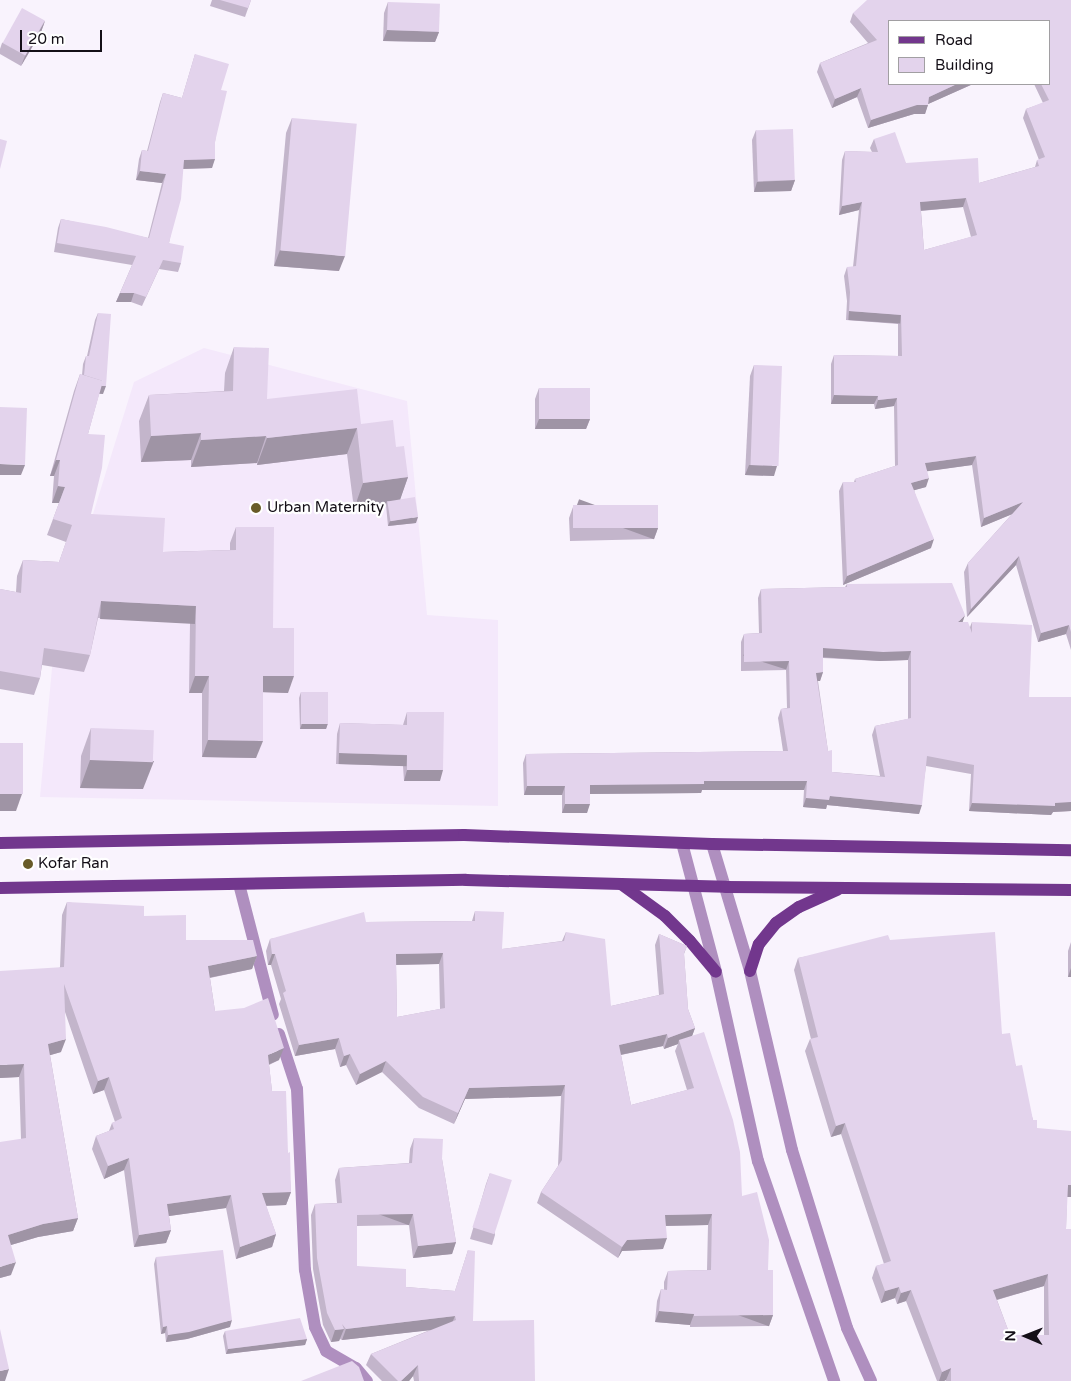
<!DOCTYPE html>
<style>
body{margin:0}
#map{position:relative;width:1071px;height:1381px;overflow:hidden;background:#f9f3fd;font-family:"Varela Round",sans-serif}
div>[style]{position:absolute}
.built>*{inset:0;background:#f4e8fb}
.minor>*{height:12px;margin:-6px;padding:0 6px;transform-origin:6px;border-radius:6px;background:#af8fbf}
.tertiary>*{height:12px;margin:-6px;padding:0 6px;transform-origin:6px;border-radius:6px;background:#af8fbf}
.primary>*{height:12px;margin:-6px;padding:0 6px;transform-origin:6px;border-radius:6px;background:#72378d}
.wall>*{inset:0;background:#c3b5cb}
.shaded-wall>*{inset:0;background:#9f94a5;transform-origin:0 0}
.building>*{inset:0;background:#e3d3ec;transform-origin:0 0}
.dots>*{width:14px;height:14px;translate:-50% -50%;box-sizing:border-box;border:2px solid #fff;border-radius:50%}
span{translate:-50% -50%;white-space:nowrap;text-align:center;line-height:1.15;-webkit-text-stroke:4.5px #fff;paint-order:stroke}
.poi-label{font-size:15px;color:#140f17}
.left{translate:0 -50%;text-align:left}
.legend{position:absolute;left:888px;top:20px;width:162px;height:65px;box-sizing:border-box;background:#fff;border:1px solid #a19fa2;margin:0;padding:6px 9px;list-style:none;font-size:15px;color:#140f17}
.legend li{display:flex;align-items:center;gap:10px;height:25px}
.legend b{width:25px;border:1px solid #a19fa2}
.north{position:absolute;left:1001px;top:1311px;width:50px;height:50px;-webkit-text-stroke:4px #fff;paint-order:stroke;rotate:271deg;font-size:14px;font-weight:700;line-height:20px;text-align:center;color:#140f17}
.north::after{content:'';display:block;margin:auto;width:18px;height:22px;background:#140f17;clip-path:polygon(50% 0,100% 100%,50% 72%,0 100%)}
.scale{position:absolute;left:20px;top:30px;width:82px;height:22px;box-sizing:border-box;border:2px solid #140f17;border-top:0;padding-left:6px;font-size:15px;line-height:18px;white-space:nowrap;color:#140f17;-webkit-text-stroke:4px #fff;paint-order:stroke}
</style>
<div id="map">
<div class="built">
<div style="clip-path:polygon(204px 348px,407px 401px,427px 615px,498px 620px,498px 806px,40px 797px,55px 636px,134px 382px)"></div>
</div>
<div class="minor">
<div style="left:239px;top:884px;width:135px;rotate:75.5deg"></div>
<div style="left:279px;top:1034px;width:58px;rotate:71.9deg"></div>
<div style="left:297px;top:1089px;width:181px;rotate:87.5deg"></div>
<div style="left:305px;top:1270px;width:58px;rotate:80deg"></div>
<div style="left:315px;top:1327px;width:26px;rotate:65deg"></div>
<div style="left:326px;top:1351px;width:34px;rotate:30deg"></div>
<div style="left:356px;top:1368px;width:17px;rotate:50deg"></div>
</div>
<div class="tertiary">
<div style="left:682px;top:843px;width:133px;rotate:75.2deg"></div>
<div style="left:716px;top:972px;width:194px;rotate:77.5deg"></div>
<div style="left:758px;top:1161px;width:233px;rotate:70.9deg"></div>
<div style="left:712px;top:844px;width:133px;rotate:73.3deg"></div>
<div style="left:750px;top:971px;width:184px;rotate:76.8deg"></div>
<div style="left:792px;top:1150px;width:186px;rotate:72.8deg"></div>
<div style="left:847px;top:1328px;width:58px;rotate:65.6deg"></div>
</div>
<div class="primary">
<div style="left:0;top:843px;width:464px;rotate:-1deg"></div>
<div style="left:464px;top:835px;width:248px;rotate:2.1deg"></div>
<div style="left:712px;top:844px;width:359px;rotate:1deg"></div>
<div style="left:621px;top:884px;width:54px;rotate:36deg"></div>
<div style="left:665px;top:916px;width:35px;rotate:45deg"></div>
<div style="left:690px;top:941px;width:40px;rotate:50deg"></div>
<div style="left:0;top:888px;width:466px;rotate:-1deg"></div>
<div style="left:466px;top:880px;width:260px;rotate:1.5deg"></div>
<div style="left:726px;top:887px;width:345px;rotate:0.5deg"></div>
<div style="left:750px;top:971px;width:28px;rotate:-72deg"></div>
<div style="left:759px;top:944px;width:27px;rotate:-51deg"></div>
<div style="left:776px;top:923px;width:28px;rotate:-35deg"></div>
<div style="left:799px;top:907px;width:42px;rotate:-24.1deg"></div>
</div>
<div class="wall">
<div style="clip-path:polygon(212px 0,251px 0,245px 17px,210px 6px)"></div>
<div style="clip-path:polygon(evenodd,1071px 0,1071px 650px,1066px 634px,1038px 642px,1016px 565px,967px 617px,964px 572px,968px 563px,1012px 514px,981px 527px,972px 465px,927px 471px,926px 487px,914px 490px,931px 548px,843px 585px,839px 491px,843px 482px,854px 482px,855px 479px,895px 466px,894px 406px,875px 409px,874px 404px,831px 404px,831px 364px,834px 355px,898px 356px,898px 324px,846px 320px,847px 301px,844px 276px,847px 267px,853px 267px,859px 210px,839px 215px,842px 160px,845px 151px,872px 152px,870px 148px,874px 139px,906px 163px,979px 183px,1035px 167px,1037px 160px,1039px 160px,1023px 118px,1026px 109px,1043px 103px,1034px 84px,1050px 84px,1050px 21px,890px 21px,973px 84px,928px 104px,925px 114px,914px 114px,868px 128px,857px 97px,832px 108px,817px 72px,820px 63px,868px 43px,850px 22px,853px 13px,1071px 0,963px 207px,971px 237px,924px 250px,921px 211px,963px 207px)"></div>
<div style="clip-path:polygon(388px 2px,439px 32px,435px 42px,383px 41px,384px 13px)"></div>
<div style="clip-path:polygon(45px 21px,41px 32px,21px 66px,0 54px,0 49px,2px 43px)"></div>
<div style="clip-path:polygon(195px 54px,221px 90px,212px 168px,183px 169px,169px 243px,181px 263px,178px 272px,159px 269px,142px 306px,131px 302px,116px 302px,132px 265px,54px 252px,58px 228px,61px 219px,148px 238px,162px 183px,136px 180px,139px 159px,142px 150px,147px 151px,160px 102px,163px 93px,182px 98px)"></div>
<div style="clip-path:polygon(292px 118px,339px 271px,274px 266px,286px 133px)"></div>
<div style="clip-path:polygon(756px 130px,795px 180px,791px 191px,754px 192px,752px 140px)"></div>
<div style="clip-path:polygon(98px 313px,103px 394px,99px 394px,88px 434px,91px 514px,163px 552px,230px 550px,230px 543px,236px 527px,273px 628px,288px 693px,263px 692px,256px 758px,202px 757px,202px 693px,189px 693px,190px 623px,98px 618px,90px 655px,84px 672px,42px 665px,40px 678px,34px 695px,0 689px,0 589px,16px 592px,17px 576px,23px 560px,59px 562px,66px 542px,47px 535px,59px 503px,52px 503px,54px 476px,50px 476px,74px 391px,80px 374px,82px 375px,83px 364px,86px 356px,87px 356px,95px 320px)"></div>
<div style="clip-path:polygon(234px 347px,267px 399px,361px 424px,396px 447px,408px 477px,400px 499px,416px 523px,388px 526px,386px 505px,354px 509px,347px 454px,257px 465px,257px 463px,191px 467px,191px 460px,141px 462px,139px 421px,149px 395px,224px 391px,225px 373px)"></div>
<div style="clip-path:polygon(754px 365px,774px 476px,745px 475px,750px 376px)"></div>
<div style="clip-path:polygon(539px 388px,590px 419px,586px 429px,535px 429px,535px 399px)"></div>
<div style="clip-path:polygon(573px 507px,658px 528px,654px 539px,570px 541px,569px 518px)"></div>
<div style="clip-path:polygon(evenodd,847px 584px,962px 622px,970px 627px,972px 622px,1029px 697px,1071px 697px,1071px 811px,1053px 812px,1051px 815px,969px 811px,971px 774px,926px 766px,919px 814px,827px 805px,826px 809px,803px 807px,804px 790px,702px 790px,701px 793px,590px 794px,587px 813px,562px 813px,562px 795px,524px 795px,523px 763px,526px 754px,783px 751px,778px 718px,781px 709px,787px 708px,786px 670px,741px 671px,741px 642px,744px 634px,759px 633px,758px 598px,761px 589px,845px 587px,847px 584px,823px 658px,880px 661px,908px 660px,908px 719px,875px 726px,872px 735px,880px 776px,832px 772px,828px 751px,818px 681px,820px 681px,823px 672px,823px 658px)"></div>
<div style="clip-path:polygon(301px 692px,328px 723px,326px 729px,300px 729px,299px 698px)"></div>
<div style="clip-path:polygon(407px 712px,440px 781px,404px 781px,403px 766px,336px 764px,337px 734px,340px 723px,403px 725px)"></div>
<div style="clip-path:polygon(91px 728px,143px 789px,80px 788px,81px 756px)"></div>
<div style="clip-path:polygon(67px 902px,144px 916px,186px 940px,257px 956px,252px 969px,210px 978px,215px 1011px,279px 1060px,269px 1065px,272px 1091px,288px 1153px,291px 1192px,286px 1205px,266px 1206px,276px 1234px,272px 1247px,236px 1259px,226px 1208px,169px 1216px,171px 1230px,166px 1243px,134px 1247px,124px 1170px,104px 1179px,92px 1149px,96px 1136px,109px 1131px,112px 1123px,115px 1122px,104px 1090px,93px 1094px,65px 1012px,61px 1052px,50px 1055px,78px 1218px,73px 1231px,38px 1237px,11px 1245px,11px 1275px,0 1278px,21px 1139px,19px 1077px,0 1078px,60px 967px,62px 915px)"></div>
<div style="clip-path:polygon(evenodd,475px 911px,502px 949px,562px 941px,566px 932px,611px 1006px,659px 995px,655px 945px,659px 934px,687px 946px,684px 954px,688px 1009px,695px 1028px,692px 1036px,742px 1196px,768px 1270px,773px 1315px,769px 1326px,690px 1327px,690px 1325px,655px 1322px,657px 1301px,661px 1289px,664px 1290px,664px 1282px,668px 1271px,707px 1270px,708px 1225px,666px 1226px,663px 1249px,622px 1251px,618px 1258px,537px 1203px,541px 1192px,558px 1166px,561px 1096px,465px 1099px,454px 1124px,419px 1108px,382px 1072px,356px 1085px,346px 1065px,340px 1067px,335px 1049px,295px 1056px,279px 1004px,281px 999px,271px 965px,268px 965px,266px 951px,270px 939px,366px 922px,472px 921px,475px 911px,439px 964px,440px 1009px,397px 1017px,396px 965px,439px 964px,475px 911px,678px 1044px,675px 1051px,687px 1090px,631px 1105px,621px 1055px,663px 1046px,664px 1049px,678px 1044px)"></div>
<div style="clip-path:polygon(evenodd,890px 940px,1002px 1034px,1016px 1066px,1033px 1120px,1037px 1128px,1067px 1197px,1066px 1229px,1071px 1381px,946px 1381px,946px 1380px,944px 1381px,937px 1381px,906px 1301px,897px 1304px,895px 1298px,881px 1303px,872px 1278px,876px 1266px,884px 1264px,841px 1134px,831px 1137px,805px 1051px,810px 1039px,811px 1039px,794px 970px,798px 958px,890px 940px,1044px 1286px,1044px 1335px,1010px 1335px,997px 1300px,1044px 1286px)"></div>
<div style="clip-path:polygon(1071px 942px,1071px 977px,1068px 977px,1068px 951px)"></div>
<div style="clip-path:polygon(414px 1138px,442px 1159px,456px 1242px,452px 1254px,413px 1258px,409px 1225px,357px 1226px,357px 1266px,406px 1287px,455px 1291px,468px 1250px,473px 1321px,535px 1381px,414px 1381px,413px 1376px,409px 1381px,382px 1381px,366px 1365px,371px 1354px,430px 1330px,342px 1340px,340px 1339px,339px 1341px,331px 1342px,323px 1325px,313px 1269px,311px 1215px,315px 1204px,337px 1203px,335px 1180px,339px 1168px,409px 1163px,410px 1149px)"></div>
<div style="clip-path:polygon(490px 1173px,495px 1235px,492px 1245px,470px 1239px,486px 1184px)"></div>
<div style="clip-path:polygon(156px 1257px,230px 1327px,187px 1339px,166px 1342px,165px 1333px,161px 1334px,154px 1264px)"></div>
<div style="clip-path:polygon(225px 1331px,307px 1339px,305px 1345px,226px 1354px,223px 1336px)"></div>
</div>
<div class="shaded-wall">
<div style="clip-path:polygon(45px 21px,41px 32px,21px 66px,25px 56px)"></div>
<div style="clip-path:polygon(387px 30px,439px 32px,435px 42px,383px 41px)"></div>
<div style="clip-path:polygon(957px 84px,973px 84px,926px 105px,928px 105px,925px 114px,914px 114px,868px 128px,871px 120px,929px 97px)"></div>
<div style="clip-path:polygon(861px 88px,857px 97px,832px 108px,835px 99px)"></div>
<div style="clip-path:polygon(215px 159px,212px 168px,181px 169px,184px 160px)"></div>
<div style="clip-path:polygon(140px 171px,166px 174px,162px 183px,136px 180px)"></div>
<div style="clip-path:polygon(795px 180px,791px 191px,754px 192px,757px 182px)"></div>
<div style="clip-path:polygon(966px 198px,963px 207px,917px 211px,920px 202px)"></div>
<div style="clip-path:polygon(862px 202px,859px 210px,839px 215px,842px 206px)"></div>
<div style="clip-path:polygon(280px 250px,345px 256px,339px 271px,274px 266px)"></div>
<div style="clip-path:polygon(120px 293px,134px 293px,131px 302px,116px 302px)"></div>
<div style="left:849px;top:311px;width:52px;height:9px;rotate:4deg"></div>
<div style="clip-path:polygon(83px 383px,106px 386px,103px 394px,80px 391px)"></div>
<div style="clip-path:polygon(834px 395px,878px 396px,874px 404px,831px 404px)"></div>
<div style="clip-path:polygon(897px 398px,894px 406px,875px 409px,878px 400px)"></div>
<div style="clip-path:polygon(539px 419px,590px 419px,586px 429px,535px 429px)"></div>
<div style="clip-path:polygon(357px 428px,347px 454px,257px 465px,267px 438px)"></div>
<div style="clip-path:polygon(201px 433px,191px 460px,141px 462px,151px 436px)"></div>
<div style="clip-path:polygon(266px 436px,257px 463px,191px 467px,201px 440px)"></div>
<div style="clip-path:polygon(976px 456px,972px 465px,922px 472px,925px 463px)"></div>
<div style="clip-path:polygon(56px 460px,60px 460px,54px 476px,50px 476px)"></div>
<div style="clip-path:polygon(0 464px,25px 465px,21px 475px,0 475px)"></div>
<div style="clip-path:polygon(749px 465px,777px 466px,774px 476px,745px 475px)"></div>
<div style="clip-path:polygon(408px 477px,399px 503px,387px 501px,386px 505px,354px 509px,363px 483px)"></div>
<div style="clip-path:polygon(929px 478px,926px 487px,908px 492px,911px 483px)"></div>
<div style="clip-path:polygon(58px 486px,65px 487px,59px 503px,52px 503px)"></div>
<div style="clip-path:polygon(1023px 502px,1020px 511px,981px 527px,984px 518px)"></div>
<div style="clip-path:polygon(418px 517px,416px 523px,388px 526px,390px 521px)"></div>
<div style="left:658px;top:528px;width:12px;height:84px;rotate:110deg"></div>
<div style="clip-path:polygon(934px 539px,931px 548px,843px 585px,847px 576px)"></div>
<div style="clip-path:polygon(1019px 556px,1016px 565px,967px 617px,971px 609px)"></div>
<div style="left:101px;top:601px;width:95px;height:18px;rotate:3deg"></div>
<div style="clip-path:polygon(965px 615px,962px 624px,958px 622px)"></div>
<div style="clip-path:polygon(1069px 625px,1066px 634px,1038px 642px,1041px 633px)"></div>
<div style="clip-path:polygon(823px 648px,911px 651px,908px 660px,880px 661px,819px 657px)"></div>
<div style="left:789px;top:661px;width:9px;height:45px;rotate:108deg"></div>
<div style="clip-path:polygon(823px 672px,820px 681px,813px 681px,816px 673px)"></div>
<div style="clip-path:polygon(195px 676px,209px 676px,202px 693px,189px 693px)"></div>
<div style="clip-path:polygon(263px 676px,294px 676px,288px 693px,257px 692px)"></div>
<div style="clip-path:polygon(328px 723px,326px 729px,300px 729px,302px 724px)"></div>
<div style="clip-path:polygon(208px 740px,263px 741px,256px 758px,202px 757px)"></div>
<div style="left:339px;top:753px;width:68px;height:11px;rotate:2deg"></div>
<div style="clip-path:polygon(90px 760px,154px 761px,143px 789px,80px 788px)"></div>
<div style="clip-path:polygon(407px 770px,443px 770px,440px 781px,404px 781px)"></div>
<div style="clip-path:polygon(704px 781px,807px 781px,804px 790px,702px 790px,701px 793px,587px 794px,590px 785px)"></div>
<div style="clip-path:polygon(527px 786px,565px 786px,562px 795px,524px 795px)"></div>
<div style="clip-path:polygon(0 794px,22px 794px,16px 811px,0 811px)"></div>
<div style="clip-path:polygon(830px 796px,922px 805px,919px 814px,827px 805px,826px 809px,803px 807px,806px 798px)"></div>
<div style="clip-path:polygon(1071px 802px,1071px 811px,1053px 812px,1051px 815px,969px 811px,972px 803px)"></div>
<div style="clip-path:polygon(565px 804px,590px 804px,587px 813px,562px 813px)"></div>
<div style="clip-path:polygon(443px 953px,439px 964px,392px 965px,396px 954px)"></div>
<div style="clip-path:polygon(272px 954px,275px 954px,271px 965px,268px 965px)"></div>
<div style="clip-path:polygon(257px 956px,252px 969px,203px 979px,208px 966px)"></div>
<div style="clip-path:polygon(1071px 968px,1071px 977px,1068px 977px)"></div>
<div style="clip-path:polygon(695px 1028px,691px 1039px,679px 1040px,678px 1044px,664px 1049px,668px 1038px)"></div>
<div style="clip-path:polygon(667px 1034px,663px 1046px,615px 1056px,619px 1045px)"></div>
<div style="clip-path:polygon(339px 1038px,335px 1049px,295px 1056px,299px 1045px)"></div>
<div style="clip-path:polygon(66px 1039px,61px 1052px,44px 1057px,48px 1044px)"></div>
<div style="clip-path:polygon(284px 1048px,279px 1060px,263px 1067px,268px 1055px)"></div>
<div style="clip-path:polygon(350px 1054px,346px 1065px,340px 1067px,344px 1056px)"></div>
<div style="clip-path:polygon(386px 1061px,382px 1072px,356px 1085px,360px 1074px)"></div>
<div style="clip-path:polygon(24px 1064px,19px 1077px,0 1078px,0 1065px)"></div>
<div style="clip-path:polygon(109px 1077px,104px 1090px,93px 1094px,98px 1081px)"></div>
<div style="clip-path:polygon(565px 1085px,561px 1096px,465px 1099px,454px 1124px,458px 1113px,469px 1088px)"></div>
<div style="clip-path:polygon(845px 1123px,841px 1134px,831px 1137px,836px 1126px)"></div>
<div style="clip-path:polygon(129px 1158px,124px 1170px,104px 1179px,108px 1166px)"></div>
<div style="clip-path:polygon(1068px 1185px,1071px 1185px,1071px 1197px,1064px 1197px)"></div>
<div style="clip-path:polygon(291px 1192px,286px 1205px,257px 1206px,262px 1193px)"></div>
<div style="clip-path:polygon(231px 1195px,226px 1208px,162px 1217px,167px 1204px)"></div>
<div style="left:413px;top:1214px;width:12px;height:56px;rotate:110deg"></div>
<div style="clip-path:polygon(712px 1214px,708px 1225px,661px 1226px,665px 1215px)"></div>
<div style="clip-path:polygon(78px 1218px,73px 1231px,38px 1237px,4px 1247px,8px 1235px,43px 1224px)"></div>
<div style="clip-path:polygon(171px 1230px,166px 1243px,134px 1247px,139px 1235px)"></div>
<div style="clip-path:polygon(276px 1234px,272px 1247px,236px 1259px,240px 1247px)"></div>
<div style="clip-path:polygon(667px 1238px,663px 1249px,622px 1251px,618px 1258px,622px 1247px,627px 1240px)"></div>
<div style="clip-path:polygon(456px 1242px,452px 1254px,413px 1258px,418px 1246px)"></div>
<div style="clip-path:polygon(16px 1262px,11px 1275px,0 1278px,0 1267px)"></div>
<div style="clip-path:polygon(1048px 1274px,1044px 1286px,989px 1302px,993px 1290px)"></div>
<div style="clip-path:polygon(899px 1287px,895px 1298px,881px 1303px,885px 1291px)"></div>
<div style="clip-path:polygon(911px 1290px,906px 1301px,897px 1304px,901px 1293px)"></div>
<div style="clip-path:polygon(659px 1311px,694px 1314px,690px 1325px,655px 1322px)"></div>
<div style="left:773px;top:1315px;width:12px;height:79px;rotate:110deg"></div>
<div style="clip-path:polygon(455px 1316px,450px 1328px,342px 1340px,346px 1329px)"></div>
<div style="clip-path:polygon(232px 1320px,230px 1327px,187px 1339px,166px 1342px,168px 1335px)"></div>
<div style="clip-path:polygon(167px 1326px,165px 1333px,161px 1334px,163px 1327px)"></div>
<div style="clip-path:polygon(344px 1329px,339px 1341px,331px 1342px,335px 1330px)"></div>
<div style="clip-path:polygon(307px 1339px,305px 1345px,226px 1354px,228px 1349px)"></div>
<div style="clip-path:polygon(418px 1365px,413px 1376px,409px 1381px,401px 1381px)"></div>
<div style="clip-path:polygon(951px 1368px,946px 1380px,944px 1381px,939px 1381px,942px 1372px)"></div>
<div style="clip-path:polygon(9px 1369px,5px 1381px,0 1381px,0 1371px)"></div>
</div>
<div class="building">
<div style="clip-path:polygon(220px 0,251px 0,248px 8px)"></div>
<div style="clip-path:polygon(evenodd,867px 0,1071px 0,1071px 632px,1069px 625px,1041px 633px,1019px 556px,971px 609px,968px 563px,1023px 502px,984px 518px,976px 456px,925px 463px,929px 478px,911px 483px,934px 539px,847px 576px,843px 482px,856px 482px,855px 479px,898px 465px,897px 398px,878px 400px,878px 396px,834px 395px,834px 355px,902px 356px,901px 315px,849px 311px,850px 292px,847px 267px,856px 266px,862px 202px,842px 206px,845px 151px,878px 152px,874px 139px,895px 132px,906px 163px,978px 158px,979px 183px,1039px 166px,1037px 160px,1045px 157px,1026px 109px,1049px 100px,1041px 84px,1050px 84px,1050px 21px,890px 21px,890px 84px,957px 84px,929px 97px,928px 105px,917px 105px,871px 120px,861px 88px,835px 99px,820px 63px,877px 40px,853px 13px,867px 0,966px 198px,977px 235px,924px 250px,920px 202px,966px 198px)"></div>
<div style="left:388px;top:2px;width:52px;height:28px;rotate:2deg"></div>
<div style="left:22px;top:8px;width:26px;height:40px;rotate:29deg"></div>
<div style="clip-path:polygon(195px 54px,229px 64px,221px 90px,227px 91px,215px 142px,215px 159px,184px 160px,181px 199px,169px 243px,184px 246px,181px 263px,163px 260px,146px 297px,134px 293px,120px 293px,136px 256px,57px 243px,61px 219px,106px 227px,149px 238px,166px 174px,140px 171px,142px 150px,148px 151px,163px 93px,182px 98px)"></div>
<div style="left:292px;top:118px;width:65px;height:133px;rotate:5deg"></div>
<div style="left:793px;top:129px;width:51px;height:37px;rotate:88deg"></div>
<div style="clip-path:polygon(0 139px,7px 141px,0 169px)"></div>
<div style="clip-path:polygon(98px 313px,111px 314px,106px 386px,101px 386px,103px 381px,84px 375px,86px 356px,89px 356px)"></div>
<div style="clip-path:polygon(234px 347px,269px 348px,267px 399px,357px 389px,361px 424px,393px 420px,396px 447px,404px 446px,408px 477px,363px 483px,357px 428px,267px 438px,266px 436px,201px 440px,201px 433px,151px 436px,149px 395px,233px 391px)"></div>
<div style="left:754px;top:365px;width:28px;height:100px;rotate:2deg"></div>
<div style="clip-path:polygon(80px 374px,103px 381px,88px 434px,105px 435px,102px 468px,91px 514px,165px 518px,163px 552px,236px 550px,236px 527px,274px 527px,273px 628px,294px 628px,294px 676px,263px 676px,263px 741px,208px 740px,209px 676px,195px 676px,196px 606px,101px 601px,90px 655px,44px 648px,40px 678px,0 671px,0 589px,21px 593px,23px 560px,59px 562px,72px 525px,53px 519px,65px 487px,58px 486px,60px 460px,56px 460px)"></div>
<div style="left:539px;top:388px;width:51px;height:31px"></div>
<div style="left:0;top:407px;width:27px;height:57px;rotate:2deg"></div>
<div style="left:415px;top:497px;width:20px;height:28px;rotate:81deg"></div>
<div style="left:658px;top:505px;width:23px;height:85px;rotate:90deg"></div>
<div style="clip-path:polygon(evenodd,952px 583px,965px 615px,958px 622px,968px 622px,972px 633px,972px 622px,1032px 625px,1029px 697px,1071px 697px,1071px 802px,1055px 803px,1055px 806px,972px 803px,974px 765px,927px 756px,922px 805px,830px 796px,829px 800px,806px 798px,807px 781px,704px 781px,704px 784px,590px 785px,590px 804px,565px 804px,565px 786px,527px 786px,526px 754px,788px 751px,781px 709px,790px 708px,789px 661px,744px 662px,744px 634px,762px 633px,761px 589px,847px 587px,847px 584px,952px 583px,823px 648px,883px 652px,911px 651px,911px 718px,875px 726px,885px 777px,832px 772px,832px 750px,828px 751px,816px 673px,823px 672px,823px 648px)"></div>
<div style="left:301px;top:692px;width:27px;height:32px"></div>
<div style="clip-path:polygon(407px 712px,444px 712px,443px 770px,407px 770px,407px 755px,339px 753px,340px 723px,407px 725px)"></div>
<div style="left:91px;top:728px;width:63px;height:32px;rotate:2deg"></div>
<div style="left:0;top:743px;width:23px;height:51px"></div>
<div style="clip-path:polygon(67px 902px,144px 906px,144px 916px,186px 915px,186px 940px,253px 940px,257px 956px,208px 966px,215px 1011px,244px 1008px,268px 998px,284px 1048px,268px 1055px,272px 1091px,286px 1091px,288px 1153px,290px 1152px,291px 1192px,262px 1193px,276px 1234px,240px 1247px,231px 1195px,167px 1204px,171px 1230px,139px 1235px,129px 1158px,108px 1166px,96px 1136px,114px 1129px,112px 1123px,122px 1118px,109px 1077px,98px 1081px,64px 984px,66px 1039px,48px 1044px,78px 1218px,43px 1224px,8px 1235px,16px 1262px,0 1267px,0 1142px,26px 1138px,24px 1064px,0 1065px,0 971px,64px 967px)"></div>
<div style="clip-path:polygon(evenodd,475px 911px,504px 912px,502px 949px,564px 941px,566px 932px,605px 939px,611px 1006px,664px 994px,659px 934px,687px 946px,684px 953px,688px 1009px,695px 1028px,668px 1038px,667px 1034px,619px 1045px,631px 1105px,694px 1088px,679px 1040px,704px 1032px,733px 1120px,740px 1152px,742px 1196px,757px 1192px,769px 1240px,768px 1270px,773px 1270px,773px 1315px,694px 1316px,694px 1314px,659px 1311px,661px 1289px,667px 1290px,668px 1271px,711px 1270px,712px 1214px,665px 1215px,667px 1238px,627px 1240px,622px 1247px,541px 1192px,562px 1160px,565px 1085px,469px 1088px,458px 1113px,423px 1097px,386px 1061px,360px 1074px,350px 1054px,344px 1056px,339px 1038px,299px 1045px,283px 993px,286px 991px,275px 954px,272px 954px,270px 939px,364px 912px,366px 922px,475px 921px,475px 911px,443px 953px,445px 1008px,397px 1017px,396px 954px,443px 953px)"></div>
<div style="clip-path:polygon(evenodd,995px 932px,1002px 1034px,1010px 1033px,1016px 1066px,1022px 1065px,1033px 1120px,1037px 1120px,1037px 1128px,1071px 1131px,1071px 1185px,1068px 1185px,1066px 1229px,1071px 1229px,1071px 1381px,951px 1381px,951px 1368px,942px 1372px,911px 1290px,901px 1293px,899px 1287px,885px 1291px,876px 1266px,891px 1261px,845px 1123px,836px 1126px,810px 1039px,818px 1037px,798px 958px,888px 935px,890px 940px,995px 932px,1048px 1274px,1049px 1335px,1010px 1335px,993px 1290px,1048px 1274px)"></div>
<div style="clip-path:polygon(414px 1138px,443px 1139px,442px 1159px,456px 1242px,418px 1246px,413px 1214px,357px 1215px,357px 1266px,406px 1269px,406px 1287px,455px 1291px,468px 1250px,475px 1251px,473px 1321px,534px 1320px,535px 1381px,419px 1381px,418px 1365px,401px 1381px,398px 1381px,371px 1354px,456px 1320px,455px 1316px,346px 1329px,342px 1324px,344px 1329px,335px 1330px,327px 1313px,317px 1258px,315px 1204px,342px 1203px,339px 1168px,412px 1163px)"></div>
<div style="left:490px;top:1173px;width:23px;height:57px;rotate:18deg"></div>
<div style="clip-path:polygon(223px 1250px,232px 1320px,189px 1332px,168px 1335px,167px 1326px,163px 1327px,156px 1257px)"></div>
<div style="clip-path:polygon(300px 1318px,307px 1339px,228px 1349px,225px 1331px)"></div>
<div style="clip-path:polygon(0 1329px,9px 1369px,0 1371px)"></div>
<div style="clip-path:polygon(352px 1361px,359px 1367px,364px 1381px,301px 1381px)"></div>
</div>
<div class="dots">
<div style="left:256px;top:508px;background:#685b28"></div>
<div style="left:28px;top:864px;background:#685b28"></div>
</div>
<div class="poi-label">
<span class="left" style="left:267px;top:508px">Urban Maternity</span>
<span class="left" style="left:38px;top:864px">Kofar Ran</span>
</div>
<ul class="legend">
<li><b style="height:6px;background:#72378d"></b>Road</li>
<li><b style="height:14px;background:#e3d3ec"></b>Building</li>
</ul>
<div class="north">N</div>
<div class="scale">20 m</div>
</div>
